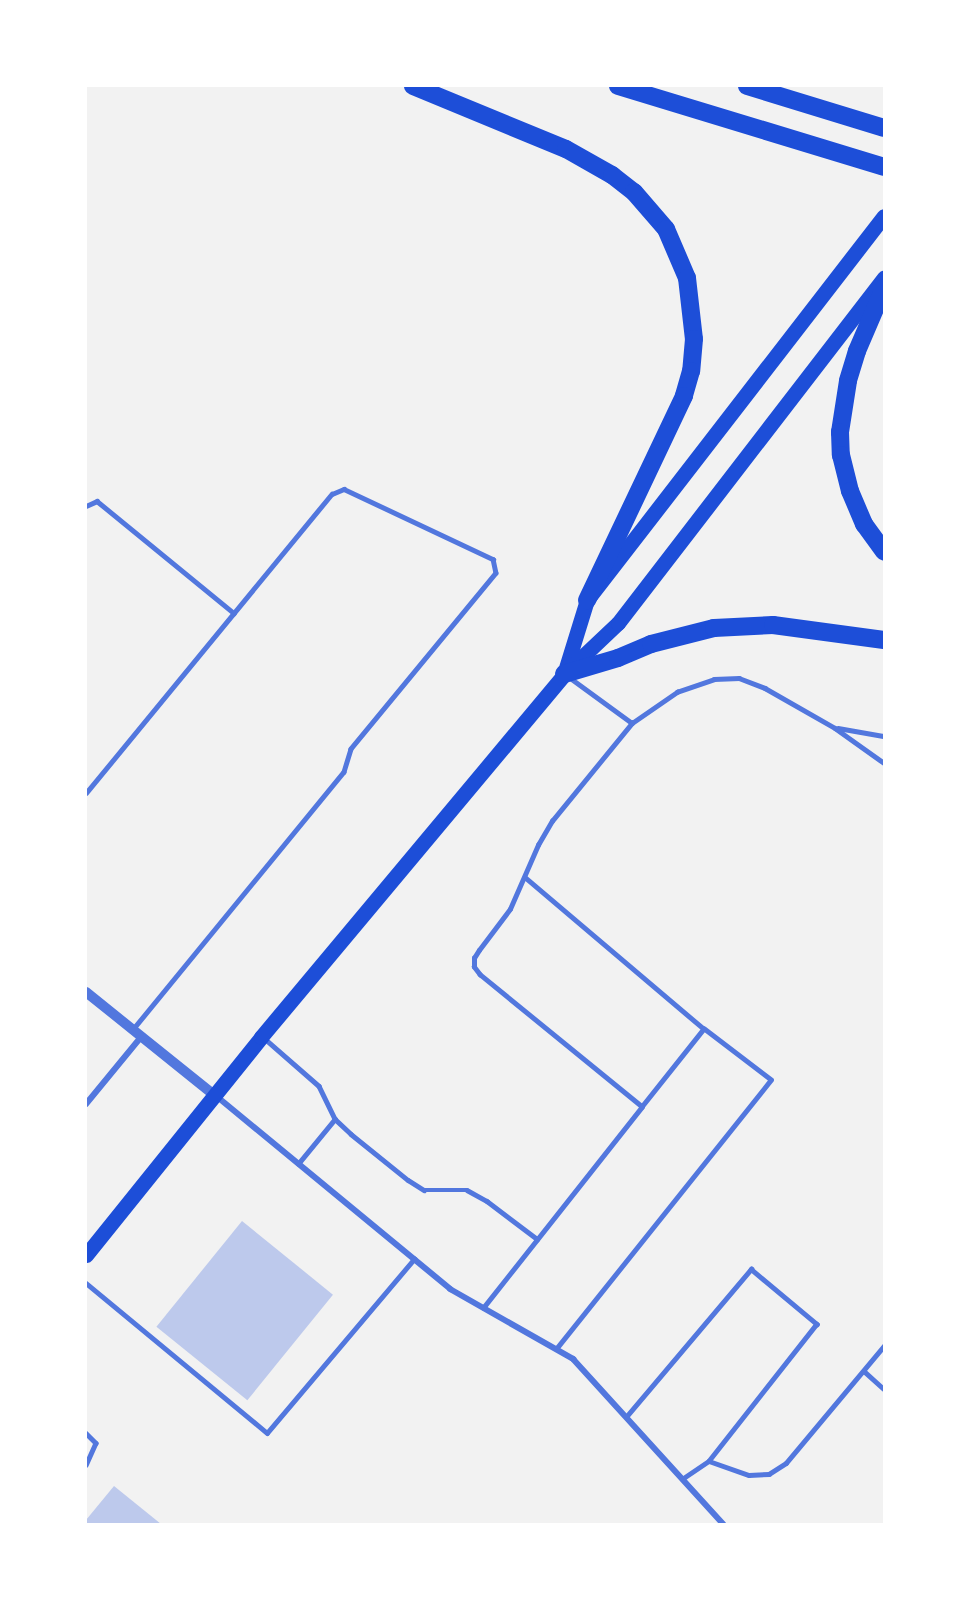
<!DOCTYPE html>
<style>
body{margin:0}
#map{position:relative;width:970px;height:1610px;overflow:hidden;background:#f2f2f2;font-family:Mulish,sans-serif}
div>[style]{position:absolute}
.building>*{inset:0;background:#bdc9ec;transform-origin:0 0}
.service>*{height:4.5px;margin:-2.25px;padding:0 2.25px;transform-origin:2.25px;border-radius:2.25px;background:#5277de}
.minor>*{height:6px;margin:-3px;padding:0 3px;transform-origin:3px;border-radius:3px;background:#5277de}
.tertiary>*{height:10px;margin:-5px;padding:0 5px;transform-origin:5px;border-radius:5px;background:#5277de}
.primary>*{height:15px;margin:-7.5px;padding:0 7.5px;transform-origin:7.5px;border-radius:7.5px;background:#1d4ed8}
.motorway>*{height:18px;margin:-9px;padding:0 9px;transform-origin:9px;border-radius:9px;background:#1d4ed8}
span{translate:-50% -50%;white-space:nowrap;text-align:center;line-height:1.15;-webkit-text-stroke:4.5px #fff;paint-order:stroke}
.frame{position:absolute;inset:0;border:87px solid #fff;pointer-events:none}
</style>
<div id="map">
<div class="building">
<div style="left:242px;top:1221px;width:117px;height:136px;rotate:39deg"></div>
<div style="clip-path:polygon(114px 1486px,161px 1524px,86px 1524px,86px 1520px)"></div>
</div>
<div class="service">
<div style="left:86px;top:506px;width:12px;rotate:-24deg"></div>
<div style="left:97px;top:501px;width:177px;rotate:39.3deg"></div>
<div style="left:569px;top:677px;width:78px;rotate:36.1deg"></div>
<div style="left:838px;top:728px;width:47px;rotate:9.9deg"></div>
<div style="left:86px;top:793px;width:387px;rotate:-50.6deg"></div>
<div style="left:332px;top:494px;width:13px;rotate:-23deg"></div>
<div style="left:344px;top:489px;width:165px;rotate:25.2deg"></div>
<div style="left:493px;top:559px;width:14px;rotate:78deg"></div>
<div style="left:496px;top:573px;width:228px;rotate:129.5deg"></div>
<div style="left:351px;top:749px;width:24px;rotate:107deg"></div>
<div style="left:344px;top:772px;width:333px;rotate:129.3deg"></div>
<div style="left:526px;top:878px;width:233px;rotate:40.3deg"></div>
<div style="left:704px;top:1029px;width:100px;rotate:128.5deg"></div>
<div style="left:642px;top:1107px;width:209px;rotate:-140.8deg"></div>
<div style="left:480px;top:975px;width:10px;rotate:-127deg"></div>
<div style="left:474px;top:967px;width:9px;rotate:-90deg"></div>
<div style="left:474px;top:958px;width:9px;rotate:-58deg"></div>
<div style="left:479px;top:950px;width:51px;rotate:-52.9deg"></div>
<div style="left:510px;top:909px;width:70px;rotate:-66.4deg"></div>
<div style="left:538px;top:845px;width:28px;rotate:-60deg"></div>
<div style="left:552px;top:821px;width:127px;rotate:-50.8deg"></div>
<div style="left:632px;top:723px;width:55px;rotate:-34.6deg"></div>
<div style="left:677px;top:692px;width:39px;rotate:-19deg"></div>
<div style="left:714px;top:679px;width:25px;rotate:-2deg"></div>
<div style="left:739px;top:678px;width:28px;rotate:21deg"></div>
<div style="left:765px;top:688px;width:81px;rotate:29.7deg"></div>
<div style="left:835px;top:728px;width:60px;rotate:35.5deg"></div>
<div style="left:264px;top:1038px;width:73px;rotate:41.1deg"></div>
<div style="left:319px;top:1086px;width:37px;rotate:64deg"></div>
<div style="left:335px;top:1119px;width:22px;rotate:43deg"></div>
<div style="left:351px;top:1134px;width:73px;rotate:38.9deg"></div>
<div style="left:408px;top:1180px;width:19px;rotate:32deg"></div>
<div style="left:424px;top:1190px;width:43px"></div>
<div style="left:467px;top:1190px;width:23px;rotate:29deg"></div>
<div style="left:487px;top:1201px;width:63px;rotate:37.2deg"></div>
<div style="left:298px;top:1164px;width:58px;rotate:-50.6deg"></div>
<div style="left:86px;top:1283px;width:235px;rotate:39.6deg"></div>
<div style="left:267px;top:1433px;width:228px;rotate:-49.8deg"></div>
<div style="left:483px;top:1308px;width:256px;rotate:-51.7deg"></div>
<div style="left:556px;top:1349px;width:344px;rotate:-51.4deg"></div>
<div style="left:771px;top:1080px;width:84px;rotate:-142.7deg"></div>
<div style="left:865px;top:1372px;width:25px;rotate:42deg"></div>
<div style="left:626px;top:1417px;width:194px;rotate:-49.8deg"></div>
<div style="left:751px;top:1269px;width:86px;rotate:39.8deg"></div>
<div style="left:817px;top:1324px;width:174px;rotate:128.2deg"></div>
<div style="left:86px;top:1433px;width:14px;rotate:45deg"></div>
<div style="left:96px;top:1443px;width:24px;rotate:114deg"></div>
<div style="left:682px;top:1479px;width:32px;rotate:-34deg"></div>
<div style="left:709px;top:1461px;width:42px;rotate:19.3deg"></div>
<div style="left:749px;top:1475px;width:20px;rotate:-3deg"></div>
<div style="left:769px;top:1474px;width:20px;rotate:-33deg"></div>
<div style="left:786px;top:1463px;width:153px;rotate:-50.1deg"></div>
</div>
<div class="minor">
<div style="left:215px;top:1095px;width:305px;rotate:39.5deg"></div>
<div style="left:450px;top:1289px;width:142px;rotate:29.6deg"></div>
<div style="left:573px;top:1359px;width:223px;rotate:47.7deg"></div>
<div style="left:86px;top:1104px;width:87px;rotate:-50.6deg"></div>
</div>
<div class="tertiary">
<div style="left:86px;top:992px;width:164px;rotate:38.8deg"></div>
</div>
<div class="primary">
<div style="left:565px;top:671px;width:74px;rotate:-72.8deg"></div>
<div style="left:587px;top:600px;width:485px;rotate:-52.3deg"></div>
<div style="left:86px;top:1255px;width:280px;rotate:-51.2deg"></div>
<div style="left:261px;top:1037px;width:473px;rotate:-50.1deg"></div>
<div style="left:564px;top:674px;width:74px;rotate:-43.4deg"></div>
<div style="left:618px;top:623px;width:436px;rotate:-52.4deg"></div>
</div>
<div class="motorway">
<div style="left:413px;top:86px;width:165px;rotate:22.4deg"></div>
<div style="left:566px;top:149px;width:53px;rotate:29.5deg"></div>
<div style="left:612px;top:175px;width:28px;rotate:38deg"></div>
<div style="left:634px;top:192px;width:49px;rotate:49.1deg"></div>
<div style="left:666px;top:229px;width:53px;rotate:66.8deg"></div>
<div style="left:687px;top:278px;width:61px;rotate:83.5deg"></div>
<div style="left:694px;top:339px;width:32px;rotate:95deg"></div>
<div style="left:691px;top:371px;width:26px;rotate:106deg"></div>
<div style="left:684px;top:396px;width:226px;rotate:115.4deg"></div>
<div style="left:618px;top:86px;width:278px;rotate:16.9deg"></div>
<div style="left:747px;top:86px;width:143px;rotate:17deg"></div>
<div style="left:884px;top:288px;width:69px;rotate:113.2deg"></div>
<div style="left:857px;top:351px;width:31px;rotate:107deg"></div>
<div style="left:848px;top:381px;width:52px;rotate:98.9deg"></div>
<div style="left:840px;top:432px;width:23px;rotate:88deg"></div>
<div style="left:841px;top:455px;width:37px;rotate:76deg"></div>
<div style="left:850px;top:491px;width:36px;rotate:67deg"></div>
<div style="left:864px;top:524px;width:34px;rotate:54deg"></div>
<div style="left:564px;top:674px;width:56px;rotate:-16.5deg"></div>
<div style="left:618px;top:658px;width:36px;rotate:-23deg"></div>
<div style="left:651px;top:644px;width:65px;rotate:-14.3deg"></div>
<div style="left:714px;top:628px;width:59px;rotate:-2.9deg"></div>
<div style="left:773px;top:625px;width:112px;rotate:7.7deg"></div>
</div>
<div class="frame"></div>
</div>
